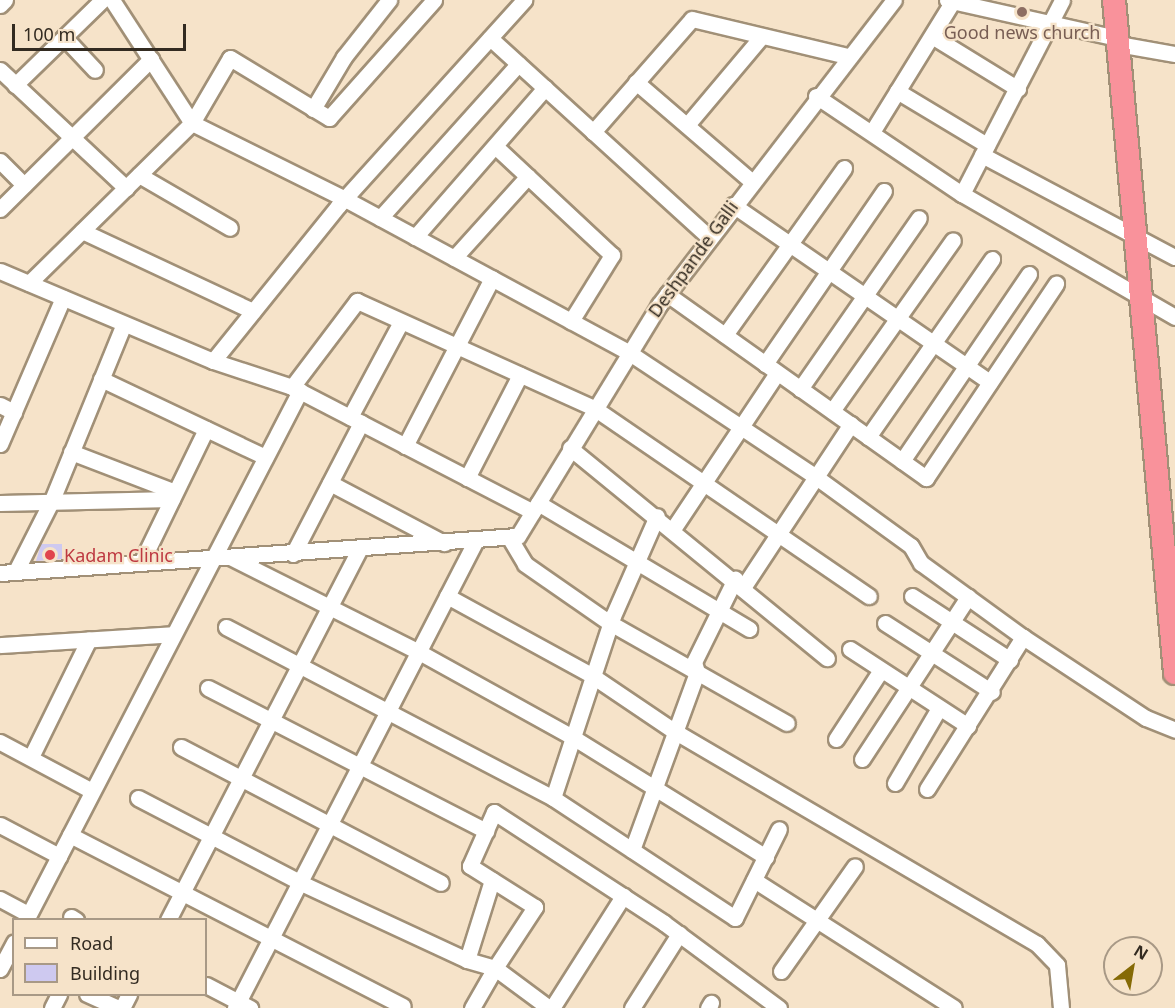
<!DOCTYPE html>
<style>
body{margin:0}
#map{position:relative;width:1175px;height:1008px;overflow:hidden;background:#f6e3c9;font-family:"Noto Sans",sans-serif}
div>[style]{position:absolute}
.building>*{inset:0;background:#cec9f0}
.roads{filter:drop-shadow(2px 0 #a19077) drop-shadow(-2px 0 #a19077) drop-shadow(0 2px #a19077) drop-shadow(0 -2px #a19077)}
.minor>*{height:15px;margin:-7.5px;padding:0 7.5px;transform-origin:7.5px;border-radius:7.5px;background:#fff}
.highway>*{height:22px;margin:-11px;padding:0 11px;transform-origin:11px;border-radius:11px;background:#f9929b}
.dots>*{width:16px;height:16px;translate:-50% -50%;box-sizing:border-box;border:3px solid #f6e3c9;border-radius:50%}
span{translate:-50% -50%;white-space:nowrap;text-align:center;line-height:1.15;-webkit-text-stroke:4.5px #f6e3c9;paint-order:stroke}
.education-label{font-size:18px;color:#785e54}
.street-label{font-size:18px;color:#332b21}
.health-label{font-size:18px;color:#be3a42}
.left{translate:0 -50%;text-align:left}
.legend{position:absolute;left:12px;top:918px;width:195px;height:78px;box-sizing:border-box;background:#f6e3c9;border:2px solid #a89986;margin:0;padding:8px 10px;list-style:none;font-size:18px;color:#332b21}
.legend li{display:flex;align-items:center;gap:12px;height:30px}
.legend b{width:30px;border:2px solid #a89986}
.north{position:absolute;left:1103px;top:936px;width:60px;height:60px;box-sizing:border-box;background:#f6e3c9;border:2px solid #a89986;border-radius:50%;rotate:31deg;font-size:16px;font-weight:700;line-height:24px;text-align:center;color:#332b21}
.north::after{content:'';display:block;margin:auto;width:21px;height:27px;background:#856a05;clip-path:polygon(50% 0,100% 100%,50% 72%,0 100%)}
.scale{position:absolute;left:12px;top:24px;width:174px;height:27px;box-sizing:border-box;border:3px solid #332b21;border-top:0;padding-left:8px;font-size:18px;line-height:21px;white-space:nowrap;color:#332b21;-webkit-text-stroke:4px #f6e3c9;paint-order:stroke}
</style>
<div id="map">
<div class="building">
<div style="clip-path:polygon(41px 544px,62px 544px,62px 559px,36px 561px)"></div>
</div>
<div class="roads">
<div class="minor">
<div style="left:112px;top:0;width:147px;rotate:57deg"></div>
<div style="left:192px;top:123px;width:171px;rotate:26.4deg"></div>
<div style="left:345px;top:199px;width:322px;rotate:28.4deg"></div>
<div style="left:628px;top:352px;width:226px;rotate:33.6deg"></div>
<div style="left:816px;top:477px;width:117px;rotate:36deg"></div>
<div style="left:911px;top:546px;width:20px;rotate:60deg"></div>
<div style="left:921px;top:563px;width:126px;rotate:36deg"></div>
<div style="left:1023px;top:637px;width:147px;rotate:33.4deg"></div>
<div style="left:1146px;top:718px;width:31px;rotate:22deg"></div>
<div style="left:947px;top:0;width:174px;rotate:12.6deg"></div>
<div style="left:0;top:5px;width:7px;rotate:-45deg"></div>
<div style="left:932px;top:36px;width:101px;rotate:31.6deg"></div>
<div style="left:64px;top:37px;width:45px;rotate:46.8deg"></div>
<div style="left:490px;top:38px;width:296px;rotate:42.3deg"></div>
<div style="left:1118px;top:44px;width:58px;rotate:10deg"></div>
<div style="left:0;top:70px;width:173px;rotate:43.1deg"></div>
<div style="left:636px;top:82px;width:152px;rotate:40.7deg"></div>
<div style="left:15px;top:85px;width:122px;rotate:-44.3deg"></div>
<div style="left:897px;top:91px;width:105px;rotate:31deg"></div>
<div style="left:816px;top:96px;width:176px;rotate:33.9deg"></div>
<div style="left:962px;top:194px;width:246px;rotate:30deg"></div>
<div style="left:313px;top:109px;width:61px;rotate:-59.2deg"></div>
<div style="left:344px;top:57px;width:73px;rotate:-51.7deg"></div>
<div style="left:687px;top:125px;width:116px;rotate:-49.9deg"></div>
<div style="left:593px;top:132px;width:150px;rotate:-48.8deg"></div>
<div style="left:692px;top:19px;width:159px;rotate:13.4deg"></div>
<div style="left:872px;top:132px;width:154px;rotate:-58.3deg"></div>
<div style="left:495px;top:146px;width:160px;rotate:43deg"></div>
<div style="left:612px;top:255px;width:78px;rotate:121.8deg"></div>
<div style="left:982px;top:155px;width:218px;rotate:27.9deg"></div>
<div style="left:0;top:161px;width:34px;rotate:45deg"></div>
<div style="left:139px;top:175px;width:105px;rotate:30.2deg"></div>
<div style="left:962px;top:194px;width:218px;rotate:-62.7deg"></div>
<div style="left:733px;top:205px;width:312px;rotate:34.6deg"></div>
<div style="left:0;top:209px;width:213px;rotate:-44.8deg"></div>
<div style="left:380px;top:218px;width:207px;rotate:-48.1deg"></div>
<div style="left:82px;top:231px;width:189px;rotate:25.1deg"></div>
<div style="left:415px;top:237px;width:198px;rotate:-48.9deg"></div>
<div style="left:454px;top:258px;width:110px;rotate:-47.9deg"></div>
<div style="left:0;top:271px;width:231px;rotate:22.9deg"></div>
<div style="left:213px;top:361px;width:199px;rotate:-51.1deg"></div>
<div style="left:338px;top:206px;width:278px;rotate:-47.9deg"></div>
<div style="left:29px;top:283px;width:228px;rotate:-44.5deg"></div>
<div style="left:192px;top:123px;width:75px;rotate:-59.7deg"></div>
<div style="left:230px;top:58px;width:116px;rotate:31.2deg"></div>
<div style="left:329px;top:118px;width:158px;rotate:-48.3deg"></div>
<div style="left:667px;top:294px;width:318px;rotate:35.4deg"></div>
<div style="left:926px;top:478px;width:234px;rotate:-56.2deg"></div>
<div style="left:725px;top:335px;width:205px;rotate:-54.5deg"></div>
<div style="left:213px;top:361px;width:83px;rotate:18.2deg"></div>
<div style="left:292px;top:387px;width:271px;rotate:27.4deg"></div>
<div style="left:765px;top:364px;width:210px;rotate:-55.5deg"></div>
<div style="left:101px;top:379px;width:182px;rotate:25.4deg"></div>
<div style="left:292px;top:387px;width:108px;rotate:-52.9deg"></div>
<div style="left:357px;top:301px;width:260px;rotate:24.3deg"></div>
<div style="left:594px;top:408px;width:333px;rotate:34.4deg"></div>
<div style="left:800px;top:389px;width:208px;rotate:-55.2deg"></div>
<div style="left:0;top:405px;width:16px;rotate:27deg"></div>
<div style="left:832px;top:411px;width:209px;rotate:-54.7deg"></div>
<div style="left:350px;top:417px;width:108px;rotate:-61.8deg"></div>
<div style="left:868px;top:437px;width:217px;rotate:-55.1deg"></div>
<div style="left:0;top:444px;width:159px;rotate:-66.7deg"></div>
<div style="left:405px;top:446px;width:189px;rotate:-62.6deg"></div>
<div style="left:570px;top:448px;width:332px;rotate:39.3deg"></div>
<div style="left:71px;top:452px;width:111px;rotate:21deg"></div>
<div style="left:902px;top:461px;width:226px;rotate:-55.8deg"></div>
<div style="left:467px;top:478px;width:116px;rotate:-62.8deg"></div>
<div style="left:330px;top:483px;width:129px;rotate:27.8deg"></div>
<div style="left:0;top:503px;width:172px;rotate:-1.3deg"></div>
<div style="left:538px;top:503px;width:246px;rotate:30.8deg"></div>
<div style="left:673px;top:529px;width:187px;rotate:-56.3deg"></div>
<div style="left:509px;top:537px;width:31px;rotate:59deg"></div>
<div style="left:525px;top:564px;width:103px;rotate:34.8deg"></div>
<div style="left:610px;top:623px;width:203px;rotate:29.5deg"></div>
<div style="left:293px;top:554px;width:148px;rotate:-62.6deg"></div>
<div style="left:232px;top:558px;width:209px;rotate:26.7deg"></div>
<div style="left:419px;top:652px;width:177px;rotate:29deg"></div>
<div style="left:574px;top:738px;width:226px;rotate:31.8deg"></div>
<div style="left:141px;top:563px;width:149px;rotate:-64.1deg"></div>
<div style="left:16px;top:571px;width:80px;rotate:-63.1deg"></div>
<div style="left:52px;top:500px;width:190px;rotate:-67.8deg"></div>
<div style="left:0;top:573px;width:519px;rotate:-4.09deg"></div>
<div style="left:518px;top:536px;width:271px;rotate:-58.6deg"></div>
<div style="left:659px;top:305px;width:385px;rotate:-52.4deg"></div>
<div style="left:744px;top:586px;width:194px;rotate:-56.6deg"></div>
<div style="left:447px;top:596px;width:164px;rotate:28.7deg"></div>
<div style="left:591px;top:675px;width:100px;rotate:34deg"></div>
<div style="left:674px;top:731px;width:421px;rotate:30.4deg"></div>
<div style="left:1037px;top:944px;width:29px;rotate:46deg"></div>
<div style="left:1057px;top:965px;width:43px;rotate:84.7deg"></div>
<div style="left:912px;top:596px;width:117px;rotate:33.1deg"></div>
<div style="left:885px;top:623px;width:127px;rotate:32.8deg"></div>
<div style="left:226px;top:627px;width:369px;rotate:27.6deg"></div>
<div style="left:553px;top:798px;width:218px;rotate:33.4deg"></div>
<div style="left:735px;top:918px;width:99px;rotate:-63.7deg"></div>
<div style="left:0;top:645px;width:173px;rotate:-3.6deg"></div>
<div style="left:850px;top:649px;width:141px;rotate:33.1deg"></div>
<div style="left:208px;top:688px;width:313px;rotate:27.2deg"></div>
<div style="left:836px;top:739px;width:82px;rotate:-56.9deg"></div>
<div style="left:0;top:742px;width:104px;rotate:28deg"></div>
<div style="left:181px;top:747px;width:293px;rotate:27.6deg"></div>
<div style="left:31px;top:757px;width:131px;rotate:-63.8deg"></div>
<div style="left:862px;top:759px;width:194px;rotate:-56.8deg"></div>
<div style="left:895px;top:783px;width:87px;rotate:-59.6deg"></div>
<div style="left:927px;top:789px;width:180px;rotate:-57.7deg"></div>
<div style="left:138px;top:798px;width:184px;rotate:27.5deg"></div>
<div style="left:301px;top:883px;width:183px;rotate:24.9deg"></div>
<div style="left:467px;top:960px;width:29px;rotate:16deg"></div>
<div style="left:495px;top:968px;width:46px;rotate:119.9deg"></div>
<div style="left:553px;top:798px;width:192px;rotate:-71.8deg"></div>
<div style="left:613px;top:616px;width:109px;rotate:-66.3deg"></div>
<div style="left:0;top:825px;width:67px;rotate:27.7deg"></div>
<div style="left:70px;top:835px;width:374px;rotate:27.2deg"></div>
<div style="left:632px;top:850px;width:189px;rotate:-69.9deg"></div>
<div style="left:697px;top:672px;width:10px;rotate:-107deg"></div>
<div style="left:694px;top:662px;width:93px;rotate:-63.7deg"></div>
<div style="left:754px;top:880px;width:237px;rotate:32.6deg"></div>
<div style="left:0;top:899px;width:32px;rotate:28deg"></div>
<div style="left:71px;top:917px;width:6px;rotate:31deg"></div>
<div style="left:26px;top:920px;width:596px;rotate:-62.62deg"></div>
<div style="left:168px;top:920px;width:416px;rotate:-62.7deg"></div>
<div style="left:467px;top:960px;width:84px;rotate:-72.6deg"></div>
<div style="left:0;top:969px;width:30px;rotate:-62deg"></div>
<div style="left:781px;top:971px;width:128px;rotate:-54.8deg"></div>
<div style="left:206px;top:985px;width:50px;rotate:27.6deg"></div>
<div style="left:87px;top:994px;width:34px;rotate:24deg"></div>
<div style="left:52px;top:1008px;width:16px;rotate:-63deg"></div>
<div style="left:122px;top:1008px;width:16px;rotate:-63deg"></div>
<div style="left:235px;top:1008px;width:526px;rotate:-62.75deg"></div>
<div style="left:549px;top:1008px;width:67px;rotate:-143.5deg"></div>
<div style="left:495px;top:968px;width:73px;rotate:-56.7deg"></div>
<div style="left:535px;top:907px;width:77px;rotate:-147.8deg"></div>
<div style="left:470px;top:866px;width:59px;rotate:-66deg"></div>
<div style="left:494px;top:812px;width:203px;rotate:33.1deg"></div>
<div style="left:664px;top:923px;width:143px;rotate:36.5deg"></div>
<div style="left:552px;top:1008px;width:133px;rotate:-57.6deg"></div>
<div style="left:632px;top:1008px;width:88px;rotate:-57.6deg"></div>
<div style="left:708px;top:1008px;width:6px;rotate:-59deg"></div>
</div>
<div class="highway">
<div style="left:1114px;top:0;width:676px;rotate:84.82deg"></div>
</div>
</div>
<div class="dots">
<div style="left:1022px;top:12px;background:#8d6e63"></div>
<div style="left:50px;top:555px;background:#e0444e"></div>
</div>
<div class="education-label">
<span style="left:1022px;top:32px">Good news church</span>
</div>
<div class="street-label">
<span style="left:693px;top:259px;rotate:-54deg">Deshpande Galli</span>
</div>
<div class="health-label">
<span class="left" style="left:64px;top:555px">Kadam Clinic</span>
</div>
<ul class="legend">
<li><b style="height:8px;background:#fff"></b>Road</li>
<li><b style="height:16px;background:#cec9f0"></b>Building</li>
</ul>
<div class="north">N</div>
<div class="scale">100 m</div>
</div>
